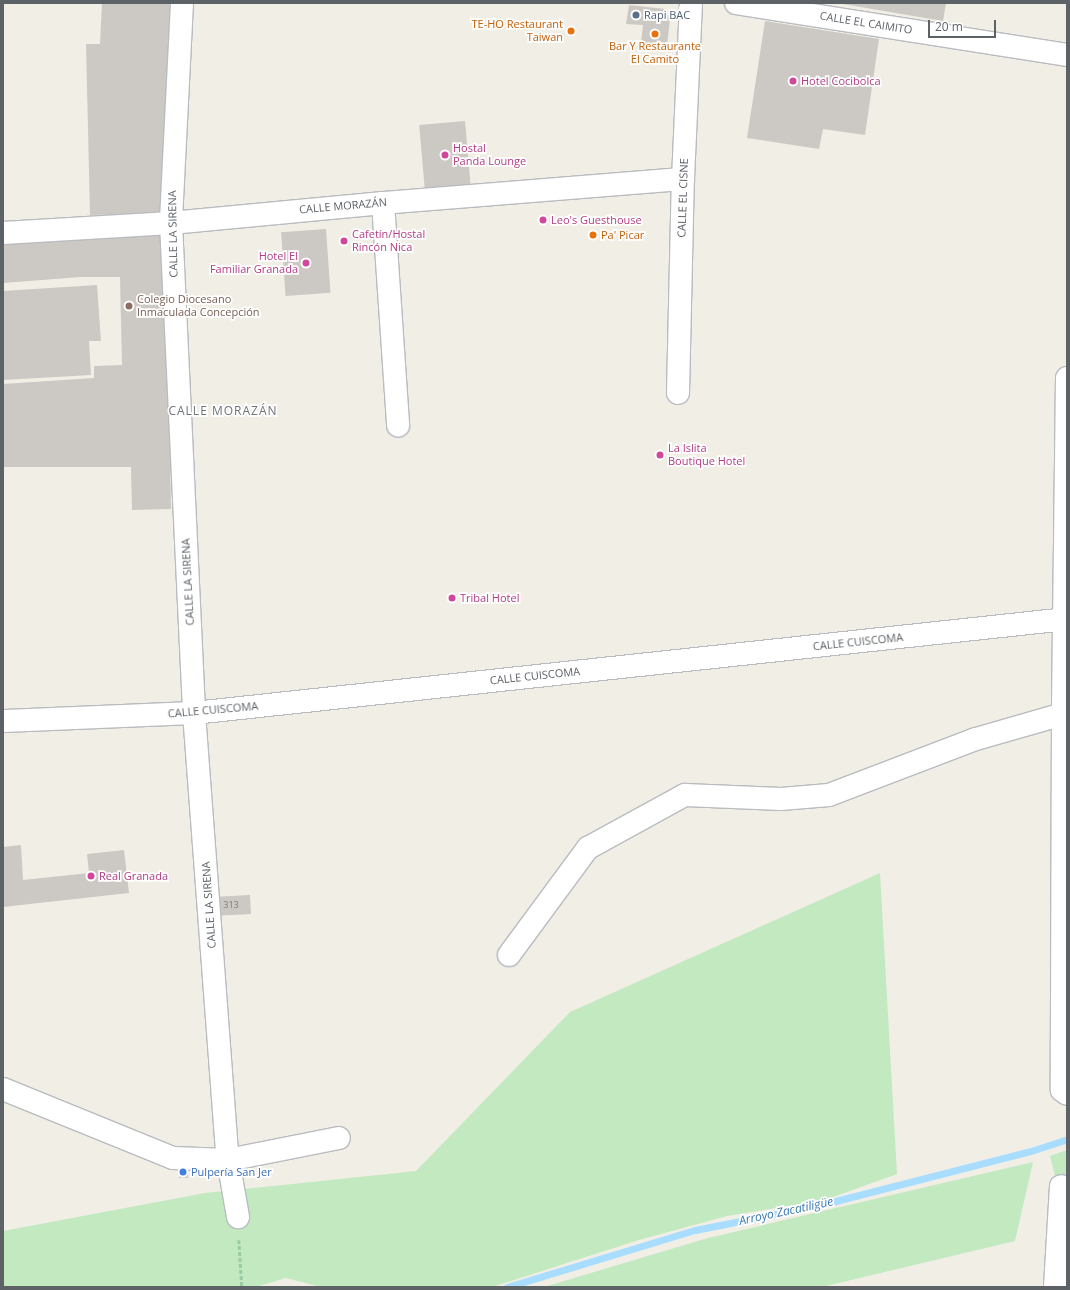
<!DOCTYPE html>
<meta charset="utf-8">
<style>
body{margin:0}
#map{position:relative;width:1070px;height:1290px;overflow:hidden;background:#f1eee6;font-family:"Open Sans",sans-serif}
div>[style]{position:absolute}
.green>*{inset:0;background:#c3e9c1}
.stream>*{height:7px;margin:-3.5px;padding:0 3.5px;transform-origin:3.5px;border-radius:3.5px;background:#a8ddff}
.building>*{inset:0;background:#ccc8c3;transform-origin:0 0}
.path>*{height:2.5px;margin-top:-1.25px;transform-origin:0;background:repeating-linear-gradient(90deg,#99cba5 0 4px,transparent 0 6px)}
.roads{filter:drop-shadow(1px 0 #b8bcc0) drop-shadow(-1px 0 #b8bcc0) drop-shadow(0 1px #b8bcc0) drop-shadow(0 -1px #b8bcc0)}
.minor>*{height:22px;margin:-11px;padding:0 11px;transform-origin:11px;border-radius:11px;background:#fff}
.tertiary>*{height:22px;margin:-11px;padding:0 11px;transform-origin:11px;border-radius:11px;background:#fff}
.dots>*{width:11px;height:11px;translate:-50% -50%;box-sizing:border-box;border:2px solid #fff;border-radius:50%}
span{translate:-50% -50%;white-space:nowrap;text-align:center;line-height:1.15;-webkit-text-stroke:3.5px #fff;paint-order:stroke}
.number-label{font-size:9px;color:#797c7e}
.number-label span{-webkit-text-stroke-width:0}
.service-label{font-size:11px;color:#4e5e75}
.left{translate:0 -50%;text-align:left}
.street-label{font-size:11px;color:#5d6267}
.food-label{font-size:11px;color:#c56008}
.right{translate:-100% -50%;text-align:right}
.hotel-label{font-size:11px;color:#b23c85}
.education-label{font-size:11px;color:#785e54}
.shop-label{font-size:11px;color:#366cbe}
.neighbourhood-label{font-size:12px;color:#6e7479;letter-spacing:1px}
.water-label{font-size:12px;color:#3a79b0;font-style:italic}
.frame{position:absolute;inset:0;border:4px solid #5d6267;pointer-events:none}
.scale{position:absolute;left:928px;top:20px;width:68px;height:18px;box-sizing:border-box;border:2px solid #5d6267;border-top:0;padding-left:5px;font-size:12px;line-height:14px;white-space:nowrap;color:#5d6267;-webkit-text-stroke:3px #fff;paint-order:stroke}
</style>
<div id="map">
<div class="green">
<div style="clip-path:polygon(880px 873px,897px 1174px,825px 1200px,727px 1216px,639px 1240px,492px 1287px,321px 1287px,286px 1278px,256px 1287px,3px 1287px,3px 1231px,205px 1193px,416px 1171px,570px 1012px)"></div>
<div style="clip-path:polygon(1067px 1150px,1067px 1223px,1050px 1156px)"></div>
<div style="clip-path:polygon(1033px 1162px,1015px 1241px,822px 1287px,544px 1287px,708px 1238px)"></div>
</div>
<div class="stream">
<div style="left:507px;top:1287px;width:196px;rotate:-16.9deg"></div>
<div style="left:695px;top:1230px;width:127px;rotate:-11.3deg"></div>
<div style="left:820px;top:1205px;width:218px;rotate:-14.4deg"></div>
<div style="left:1031px;top:1151px;width:38px;rotate:-18deg"></div>
</div>
<div class="building">
<div style="clip-path:polygon(102px 3px,172px 3px,164px 125px,164px 214px,90px 215px,86px 44px,100px 44px)"></div>
<div style="clip-path:polygon(837px 3px,946px 3px,943px 21px)"></div>
<div style="clip-path:polygon(629px 5px,665px 9px,670px 19px,667px 46px,641px 43px,643px 25px,626px 24px)"></div>
<div style="clip-path:polygon(765px 21px,879px 39px,865px 135px,823px 129px,819px 149px,747px 138px)"></div>
<div style="left:465px;top:121px;width:64px;height:46px;rotate:85deg"></div>
<div style="left:326px;top:229px;width:64px;height:45px;rotate:86deg"></div>
<div style="clip-path:polygon(166px 234px,171px 509px,132px 510px,131px 467px,3px 467px,3px 384px,94px 378px,94px 366px,122px 365px,120px 277px,81px 277px,3px 283px,3px 240px)"></div>
<div style="clip-path:polygon(97px 285px,101px 341px,89px 341px,91px 375px,3px 380px,3px 291px)"></div>
<div style="clip-path:polygon(21px 845px,23px 880px,89px 873px,87px 854px,124px 850px,129px 893px,3px 907px,3px 847px)"></div>
<div style="left:250px;top:895px;width:19px;height:39px;rotate:87deg"></div>
<div style="left:179px;top:1166px;width:9px;height:12px"></div>
</div>
<div class="path">
<div style="left:239px;top:1240px;width:47px;rotate:86.3deg"></div>
</div>
<div class="roads">
<div class="minor">
<div style="left:182px;top:3px;width:220px;rotate:92.9deg"></div>
<div style="left:171px;top:223px;width:491px;rotate:87.3deg"></div>
<div style="left:194px;top:713px;width:448px;rotate:85.7deg"></div>
<div style="left:228px;top:1160px;width:58px;rotate:80deg"></div>
<div style="left:383px;top:203px;width:223px;rotate:86.1deg"></div>
<div style="left:3px;top:233px;width:168px;rotate:-3.4deg"></div>
<div style="left:171px;top:223px;width:213px;rotate:-5.4deg"></div>
<div style="left:383px;top:203px;width:301px;rotate:-4.6deg"></div>
<div style="left:1067px;top:378px;width:336px;rotate:90.7deg"></div>
<div style="left:1063px;top:714px;width:376px;rotate:90.2deg"></div>
<div style="left:1062px;top:1090px;width:6px;rotate:39deg"></div>
<div style="left:678px;top:393px;width:214px;rotate:-88.7deg"></div>
<div style="left:683px;top:179px;width:176px;rotate:-87.4deg"></div>
<div style="left:3px;top:721px;width:191px;rotate:-2.4deg"></div>
<div style="left:194px;top:713px;width:878px;rotate:-6.15deg"></div>
<div style="left:509px;top:955px;width:133px;rotate:-53.6deg"></div>
<div style="left:588px;top:848px;width:111px;rotate:-28.7deg"></div>
<div style="left:685px;top:795px;width:96px;rotate:2.4deg"></div>
<div style="left:781px;top:799px;width:48px;rotate:-4.8deg"></div>
<div style="left:829px;top:795px;width:157px;rotate:-20.9deg"></div>
<div style="left:976px;top:739px;width:91px;rotate:-16deg"></div>
<div style="left:3px;top:1089px;width:183px;rotate:22.1deg"></div>
<div style="left:173px;top:1158px;width:55px;rotate:2.1deg"></div>
<div style="left:228px;top:1160px;width:113px;rotate:-11.2deg"></div>
<div style="left:1055px;top:1287px;width:101px;rotate:-86.6deg"></div>
</div>
<div class="tertiary">
<div style="left:736px;top:3px;width:335px;rotate:8.9deg"></div>
</div>
</div>
<div class="dots">
<div style="left:636px;top:15px;background:#5c6f8a"></div>
<div style="left:571px;top:31px;background:#e8710a"></div>
<div style="left:655px;top:34px;background:#e8710a"></div>
<div style="left:793px;top:81px;background:#d1479c"></div>
<div style="left:445px;top:155px;background:#d1479c"></div>
<div style="left:543px;top:220px;background:#d1479c"></div>
<div style="left:593px;top:235px;background:#e8710a"></div>
<div style="left:344px;top:241px;background:#d1479c"></div>
<div style="left:306px;top:263px;background:#d1479c"></div>
<div style="left:129px;top:306px;background:#8d6e63"></div>
<div style="left:660px;top:455px;background:#d1479c"></div>
<div style="left:452px;top:598px;background:#d1479c"></div>
<div style="left:91px;top:876px;background:#d1479c"></div>
<div style="left:183px;top:1172px;background:#3f7fe0"></div>
</div>
<div class="number-label">
<span style="left:231px;top:905px">313</span>
</div>
<div class="service-label">
<span class="left" style="left:644px;top:15px">Rapi BAC</span>
</div>
<div class="street-label">
<span style="left:866px;top:23px;rotate:9deg">CALLE EL CAIMITO</span>
<span style="left:683px;top:198px;rotate:-88deg">CALLE EL CISNE</span>
<span style="left:343px;top:206px;rotate:-5deg">CALLE MORAZÁN</span>
<span style="left:173px;top:234px;rotate:-91deg">CALLE LA SIRENA</span>
<span style="left:188px;top:582px;rotate:-93deg">CALLE LA SIRENA</span>
<span style="left:858px;top:642px;rotate:-6deg">CALLE CUISCOMA</span>
<span style="left:535px;top:676px;rotate:-6deg">CALLE CUISCOMA</span>
<span style="left:213px;top:710px;rotate:-5deg">CALLE CUISCOMA</span>
<span style="left:209px;top:905px;rotate:-94deg">CALLE LA SIRENA</span>
</div>
<div class="food-label">
<span class="right" style="left:563px;top:31px">TE-HO Restaurant<br>Taiwan</span>
<span style="left:655px;top:53px">Bar Y Restaurante<br>El Camito</span>
<span class="left" style="left:601px;top:235px">Pa' Picar</span>
</div>
<div class="hotel-label">
<span class="left" style="left:801px;top:81px">Hotel Cocibolca</span>
<span class="left" style="left:453px;top:155px">Hostal<br>Panda Lounge</span>
<span class="left" style="left:551px;top:220px">Leo's Guesthouse</span>
<span class="left" style="left:352px;top:241px">Cafetín/Hostal<br>Rincón Nica</span>
<span class="right" style="left:298px;top:263px">Hotel El<br>Familiar Granada</span>
<span class="left" style="left:668px;top:455px">La Islita<br>Boutique Hotel</span>
<span class="left" style="left:460px;top:598px">Tribal Hotel</span>
<span class="left" style="left:99px;top:876px">Real Granada</span>
</div>
<div class="education-label">
<span class="left" style="left:137px;top:306px">Colegio Diocesano<br>Inmaculada Concepción</span>
</div>
<div class="shop-label">
<span class="left" style="left:191px;top:1172px">Pulpería San Jer</span>
</div>
<div class="neighbourhood-label">
<span style="left:223px;top:411px">CALLE MORAZÁN</span>
</div>
<div class="water-label">
<span style="left:786px;top:1211px;rotate:-12deg">Arroyo Zacatiligüe</span>
</div>
<div class="frame"></div>
<div class="scale">20 m</div>
</div>
